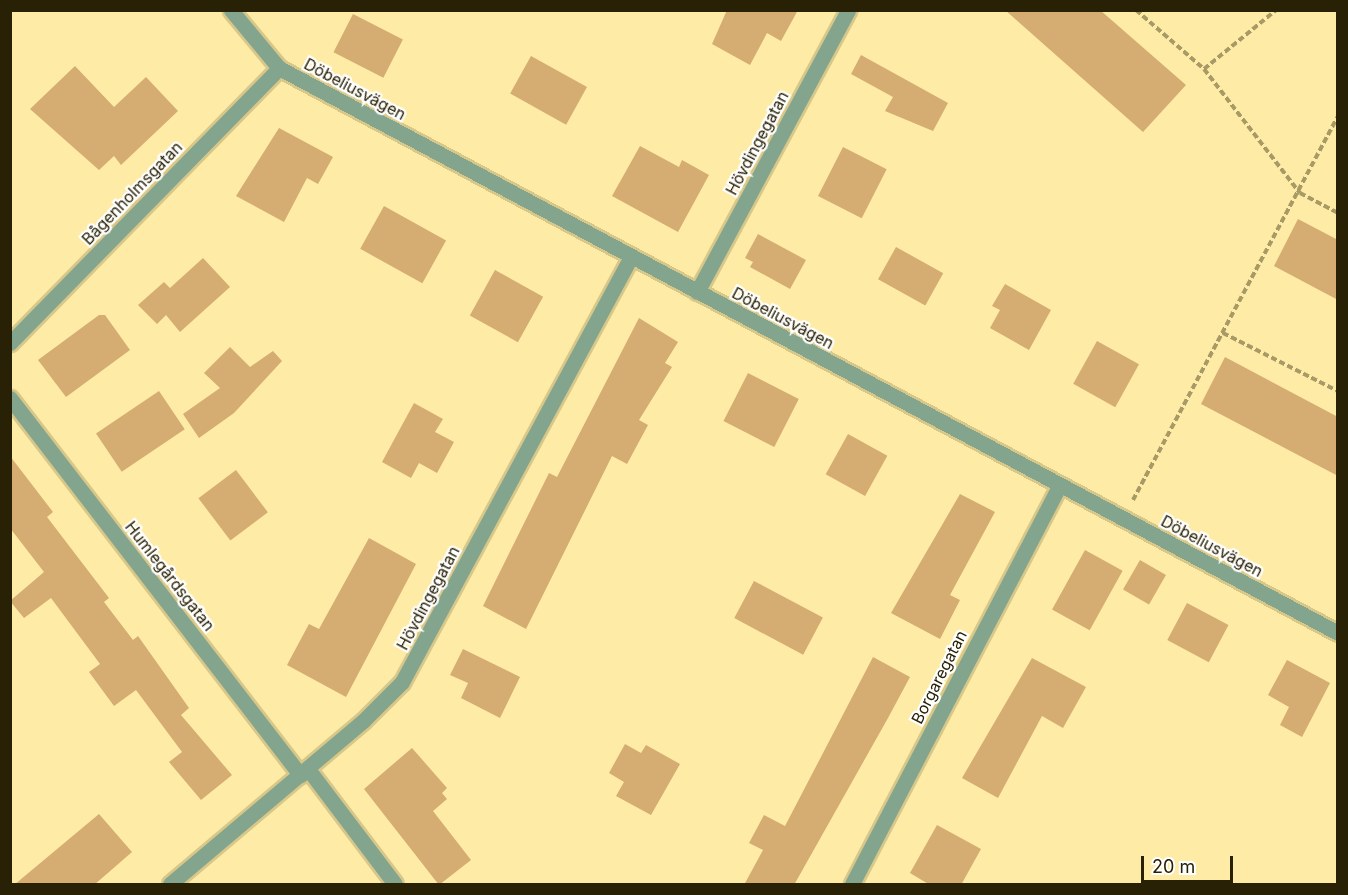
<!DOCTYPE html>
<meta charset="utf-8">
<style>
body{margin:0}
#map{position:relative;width:1348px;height:895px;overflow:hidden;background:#feeba6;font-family:Inter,sans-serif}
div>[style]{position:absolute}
.building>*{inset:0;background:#d5ac72;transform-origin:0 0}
.path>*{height:4px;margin-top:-2px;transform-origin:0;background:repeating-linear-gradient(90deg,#a89a65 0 6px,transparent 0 9px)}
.roads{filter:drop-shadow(2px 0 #d7c789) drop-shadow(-2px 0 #d7c789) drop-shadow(0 2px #d7c789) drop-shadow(0 -2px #d7c789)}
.street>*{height:15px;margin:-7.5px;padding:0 7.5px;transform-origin:7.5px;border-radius:7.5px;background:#83a48d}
span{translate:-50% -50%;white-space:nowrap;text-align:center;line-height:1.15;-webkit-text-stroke:4.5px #fff;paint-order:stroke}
.street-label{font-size:16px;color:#282105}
.frame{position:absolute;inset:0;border:12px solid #282105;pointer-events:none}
.scale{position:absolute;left:1141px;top:856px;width:92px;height:27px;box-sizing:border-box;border:3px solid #282105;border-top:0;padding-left:8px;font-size:18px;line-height:21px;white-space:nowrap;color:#282105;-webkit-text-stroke:4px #fff;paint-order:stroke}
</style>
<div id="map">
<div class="building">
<div style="clip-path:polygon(727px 10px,798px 10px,781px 41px,767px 33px,750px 65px,712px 44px)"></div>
<div style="clip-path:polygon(1005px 10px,1100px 10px,1186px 85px,1143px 132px)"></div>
<div style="left:353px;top:14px;width:56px;height:43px;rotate:27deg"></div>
<div style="clip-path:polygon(861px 55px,948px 103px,933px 131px,885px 111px,893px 97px,851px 74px)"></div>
<div style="left:531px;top:56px;width:64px;height:43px;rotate:29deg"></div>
<div style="clip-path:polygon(75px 66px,114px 107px,146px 77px,178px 111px,121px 165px,114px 156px,99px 170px,30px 109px)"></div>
<div style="clip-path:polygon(279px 128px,333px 157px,318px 184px,307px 178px,284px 222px,236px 196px)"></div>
<div style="clip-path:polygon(640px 146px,679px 167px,682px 160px,709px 175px,678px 232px,612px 196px)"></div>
<div style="left:843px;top:147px;width:49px;height:55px;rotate:27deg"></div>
<div style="left:384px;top:206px;width:71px;height:49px;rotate:29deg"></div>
<div style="clip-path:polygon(1298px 219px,1338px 240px,1338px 300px,1274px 266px)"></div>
<div style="clip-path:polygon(758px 234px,806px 260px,790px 289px,750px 267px,753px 262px,745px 258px)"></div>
<div style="left:896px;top:247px;width:54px;height:37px;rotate:29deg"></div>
<div style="clip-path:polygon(203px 258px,230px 287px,180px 332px,166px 315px,157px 324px,138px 305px,164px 282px,170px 288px)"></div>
<div style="left:495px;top:270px;width:55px;height:52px;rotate:29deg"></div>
<div style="clip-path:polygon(1005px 284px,1051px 310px,1029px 350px,990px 328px,1000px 310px,992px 306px)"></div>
<div style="clip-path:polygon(99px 315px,105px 315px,130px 350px,66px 397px,38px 360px)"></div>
<div style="clip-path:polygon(639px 318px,678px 342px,665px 363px,672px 367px,639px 420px,648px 425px,627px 464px,612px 456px,526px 629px,483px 606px,549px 473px,557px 477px)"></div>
<div style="left:1097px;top:341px;width:48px;height:49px;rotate:29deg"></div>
<div style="clip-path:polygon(230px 347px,250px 367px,273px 351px,282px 361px,234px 413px,199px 438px,183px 414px,220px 388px,204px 373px)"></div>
<div style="clip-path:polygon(1225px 357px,1338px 417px,1338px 476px,1201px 404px)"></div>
<div style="left:748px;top:373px;width:57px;height:54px;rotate:27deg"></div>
<div style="left:159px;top:391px;width:46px;height:76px;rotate:56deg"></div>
<div style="clip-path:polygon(414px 403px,443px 419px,435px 432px,454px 442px,437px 473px,419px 463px,411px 478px,382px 462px)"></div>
<div style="left:848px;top:434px;width:45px;height:46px;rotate:29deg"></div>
<div style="clip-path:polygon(10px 456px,53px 512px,47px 517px,109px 598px,104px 602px,133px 640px,138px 636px,189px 708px,181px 715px,232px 775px,201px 800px,169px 762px,182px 752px,136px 690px,114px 706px,89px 672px,100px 664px,51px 598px,24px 618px,10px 601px,44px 572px,10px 528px)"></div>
<div style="left:236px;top:470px;width:53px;height:47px;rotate:53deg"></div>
<div style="clip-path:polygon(960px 494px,995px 512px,950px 595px,960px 600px,940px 639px,891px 613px)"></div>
<div style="clip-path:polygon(369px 538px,416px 564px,346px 697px,287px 665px,309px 624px,319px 629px)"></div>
<div style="left:1085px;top:550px;width:43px;height:68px;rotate:29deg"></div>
<div style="left:1140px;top:560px;width:30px;height:34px;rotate:30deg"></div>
<div style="left:754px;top:581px;width:78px;height:42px;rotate:28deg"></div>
<div style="left:1187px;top:603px;width:47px;height:42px;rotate:28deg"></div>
<div style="clip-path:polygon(463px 649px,520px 677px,500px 718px,461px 698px,468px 683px,450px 675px)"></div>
<div style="clip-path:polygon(873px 657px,910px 677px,888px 718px,794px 885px,744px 885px,763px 850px,749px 843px,764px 815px,785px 826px)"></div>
<div style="clip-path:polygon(1032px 658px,1086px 687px,1063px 728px,1042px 716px,998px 798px,962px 778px)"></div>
<div style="clip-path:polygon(1287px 660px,1330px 683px,1302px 737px,1280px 725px,1289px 707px,1268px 695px)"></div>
<div style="clip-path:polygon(625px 744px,641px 753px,646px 745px,680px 764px,651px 815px,616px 796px,624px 782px,609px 773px)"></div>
<div style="clip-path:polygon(412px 748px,447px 788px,442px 793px,447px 799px,433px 811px,471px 860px,439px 885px,364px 789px)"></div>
<div style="clip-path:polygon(99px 814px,132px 852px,94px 885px,14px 885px)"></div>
<div style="clip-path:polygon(937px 825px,981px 849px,961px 885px,930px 885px,910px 873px)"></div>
</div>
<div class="path">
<div style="left:1136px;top:10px;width:90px;rotate:40.9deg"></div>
<div style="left:1204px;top:69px;width:157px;rotate:52.3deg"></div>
<div style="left:1300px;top:193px;width:43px;rotate:27.8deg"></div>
<div style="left:1204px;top:69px;width:93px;rotate:-39.3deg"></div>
<div style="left:1223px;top:333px;width:129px;rotate:26.8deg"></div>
<div style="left:1133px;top:500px;width:435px;rotate:-61.9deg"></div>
</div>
<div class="roads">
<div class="street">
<div style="left:231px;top:10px;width:75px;rotate:50.4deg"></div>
<div style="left:279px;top:68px;width:1200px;rotate:28.08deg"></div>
<div style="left:697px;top:292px;width:320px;rotate:-61.8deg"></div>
<div style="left:10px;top:343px;width:385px;rotate:-45.6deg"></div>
<div style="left:10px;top:398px;width:476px;rotate:52.4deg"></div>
<div style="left:308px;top:769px;width:144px;rotate:52.9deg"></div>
<div style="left:170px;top:884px;width:253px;rotate:-40.2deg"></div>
<div style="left:363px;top:721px;width:55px;rotate:-45deg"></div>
<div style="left:402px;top:682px;width:481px;rotate:-61.7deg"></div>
<div style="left:852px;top:884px;width:448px;rotate:-62.5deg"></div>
</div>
</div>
<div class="street-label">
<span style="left:355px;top:89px;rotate:28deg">Döbeliusvägen</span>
<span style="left:757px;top:143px;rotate:-62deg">Hövdingegatan</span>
<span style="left:132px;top:193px;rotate:-46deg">Bågenholmsgatan</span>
<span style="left:783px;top:318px;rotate:28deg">Döbeliusvägen</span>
<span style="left:1212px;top:546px;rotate:28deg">Döbeliusvägen</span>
<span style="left:170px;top:576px;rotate:52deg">Humlegårdsgatan</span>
<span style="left:428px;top:598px;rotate:-62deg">Hövdingegatan</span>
<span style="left:939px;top:677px;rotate:-63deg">Borgaregatan</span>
</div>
<div class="frame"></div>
<div class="scale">20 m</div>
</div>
